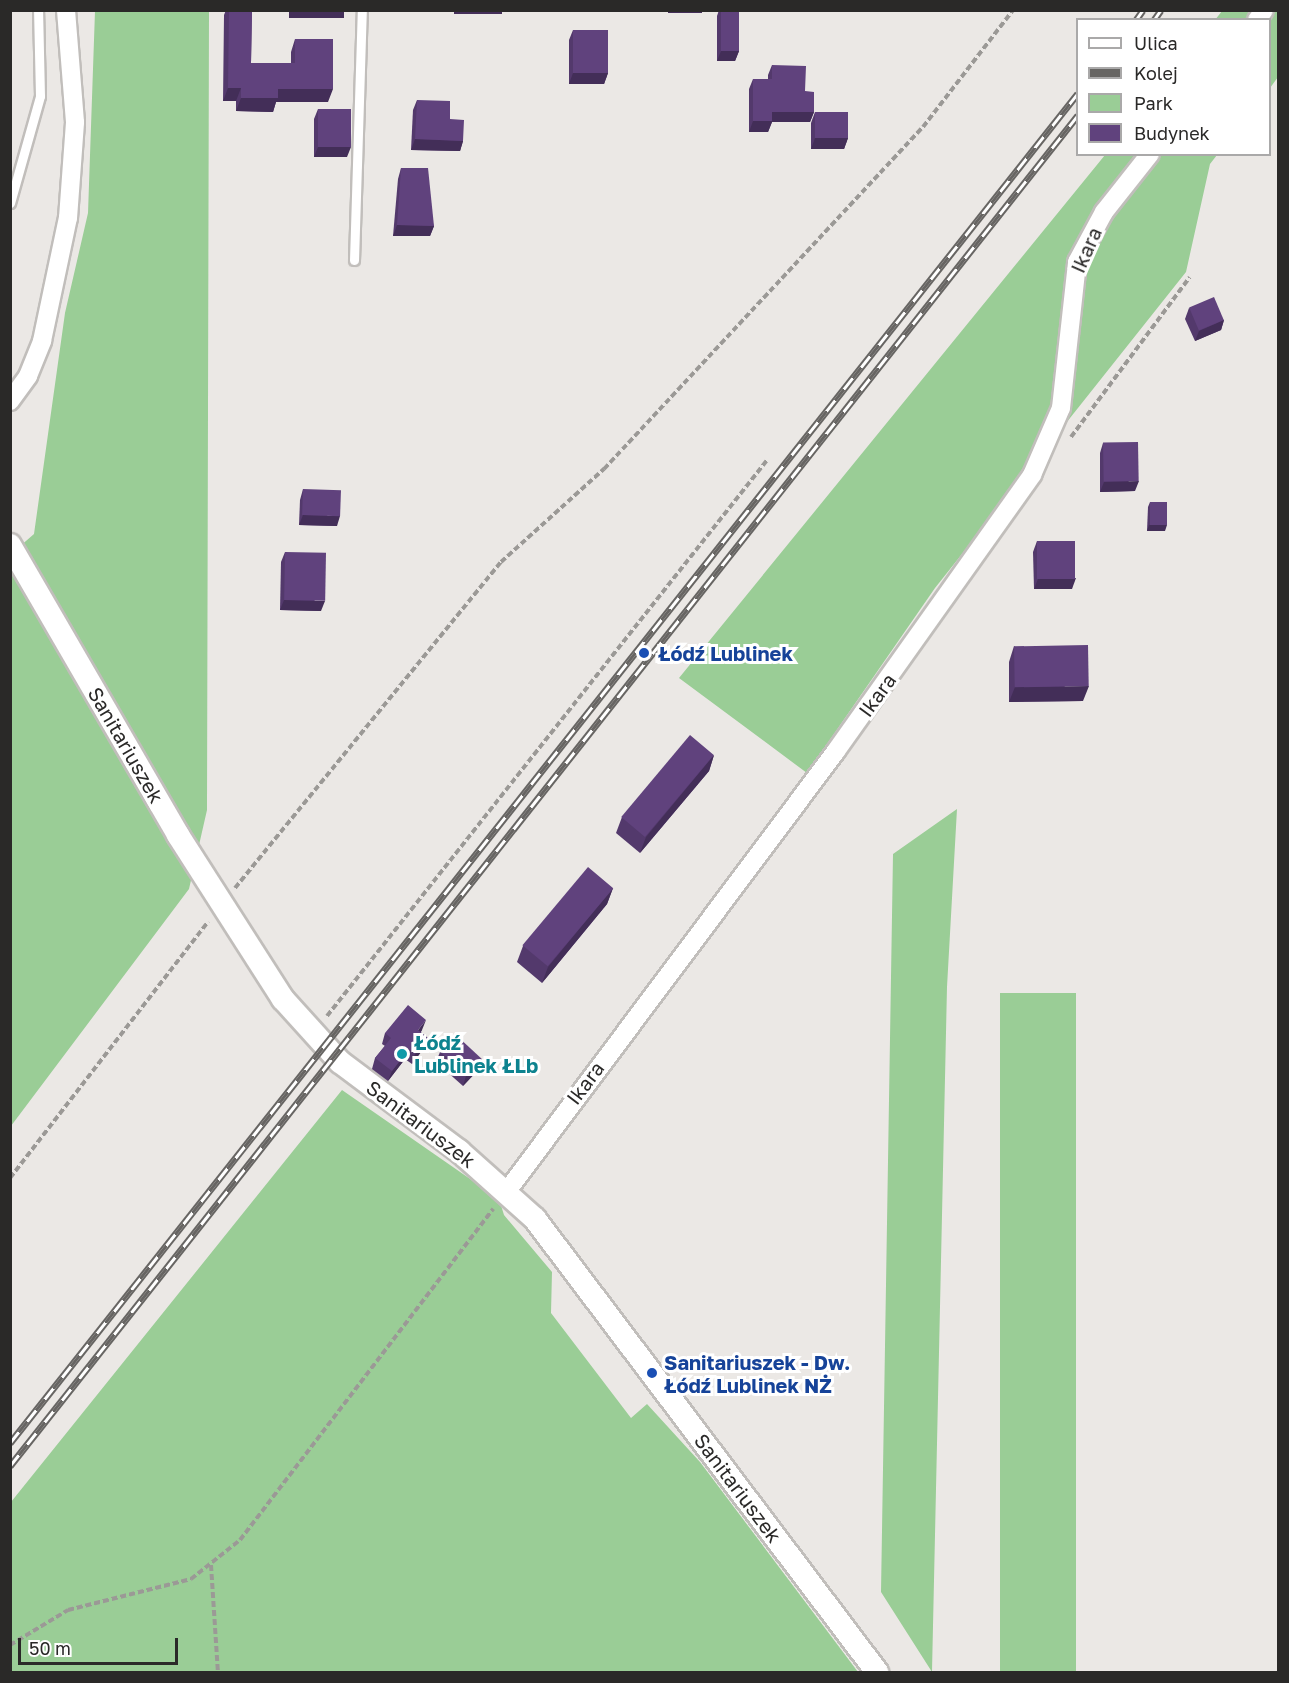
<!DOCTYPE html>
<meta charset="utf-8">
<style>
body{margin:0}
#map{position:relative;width:1289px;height:1683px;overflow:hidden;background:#ebe8e5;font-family:"Golos Text",sans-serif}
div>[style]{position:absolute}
.green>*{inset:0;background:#9acd96;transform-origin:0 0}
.path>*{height:4px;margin-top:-2px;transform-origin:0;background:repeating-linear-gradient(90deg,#9b9996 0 6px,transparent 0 9px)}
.roads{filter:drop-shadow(2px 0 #c1bebb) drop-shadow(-2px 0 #c1bebb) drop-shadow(0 2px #c1bebb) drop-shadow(0 -2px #c1bebb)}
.service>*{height:9px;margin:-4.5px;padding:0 4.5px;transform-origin:4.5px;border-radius:4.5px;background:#fff}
.minor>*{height:18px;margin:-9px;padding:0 9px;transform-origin:9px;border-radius:9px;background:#fff}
.tertiary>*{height:22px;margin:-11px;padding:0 11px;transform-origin:11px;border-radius:11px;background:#fff}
.rail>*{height:7px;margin-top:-3.5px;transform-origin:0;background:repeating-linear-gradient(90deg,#fff 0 14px,#676563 0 28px);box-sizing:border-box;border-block:2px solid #676563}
.wall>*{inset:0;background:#53396c}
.shaded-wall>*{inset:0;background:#432e58;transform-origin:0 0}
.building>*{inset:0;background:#60427d;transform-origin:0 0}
.dots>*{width:16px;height:16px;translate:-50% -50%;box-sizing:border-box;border:3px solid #fff;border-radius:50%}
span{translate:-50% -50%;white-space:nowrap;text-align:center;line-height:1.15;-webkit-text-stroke:6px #fff;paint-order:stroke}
.street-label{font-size:20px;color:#2a2928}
.transit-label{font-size:20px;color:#164399;font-weight:700}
.left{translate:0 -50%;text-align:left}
.culture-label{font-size:20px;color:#0d838f;font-weight:700}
.frame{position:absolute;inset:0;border:12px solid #2a2928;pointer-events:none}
.legend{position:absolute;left:1076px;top:18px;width:195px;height:138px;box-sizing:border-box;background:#fff;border:2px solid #aaa9a9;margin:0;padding:8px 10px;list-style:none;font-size:18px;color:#2a2928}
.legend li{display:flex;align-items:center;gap:12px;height:30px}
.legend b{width:30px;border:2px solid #aaa9a9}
.scale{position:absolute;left:18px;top:1638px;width:160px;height:27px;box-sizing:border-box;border:3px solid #2a2928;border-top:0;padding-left:8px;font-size:18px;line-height:21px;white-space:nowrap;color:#2a2928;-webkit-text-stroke:4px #fff;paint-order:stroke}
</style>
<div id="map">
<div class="green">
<div style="clip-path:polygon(95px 11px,209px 11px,207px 810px,189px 889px,11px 1126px,11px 554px,34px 534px,65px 313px,88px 213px)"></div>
<div style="clip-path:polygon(1222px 11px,1278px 11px,1278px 77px,1270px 88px,1270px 20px,1215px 20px)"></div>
<div style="clip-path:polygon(1105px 155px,1217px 155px,1210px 164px,1186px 272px,935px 588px,807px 773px,679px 678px)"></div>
<div style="clip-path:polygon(957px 809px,947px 987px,932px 1672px,881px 1592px,893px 854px)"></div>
<div style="left:1076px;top:993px;width:679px;height:76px;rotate:90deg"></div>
<div style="clip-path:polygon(342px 1090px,499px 1199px,504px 1215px,552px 1272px,551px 1313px,631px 1418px,647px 1404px,700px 1462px,858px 1672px,11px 1672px,11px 1502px)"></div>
</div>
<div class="path">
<div style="left:1071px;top:437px;width:199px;rotate:-53.4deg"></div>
<div style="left:235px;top:888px;width:421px;rotate:-50.8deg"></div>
<div style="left:501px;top:562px;width:139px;rotate:-42.1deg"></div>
<div style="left:604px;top:469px;width:468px;rotate:-47deg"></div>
<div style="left:923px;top:127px;width:148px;rotate:-52.4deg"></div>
<div style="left:327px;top:1016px;width:710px;rotate:-51.63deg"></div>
<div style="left:10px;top:1178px;width:324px;rotate:-52.3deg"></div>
<div style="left:211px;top:1565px;width:107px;rotate:86.3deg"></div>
<div style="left:10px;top:1645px;width:68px;rotate:-31.1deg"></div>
<div style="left:68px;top:1610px;width:127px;rotate:-14.1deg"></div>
<div style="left:191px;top:1579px;width:63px;rotate:-38.5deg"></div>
<div style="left:240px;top:1540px;width:417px;rotate:-52.6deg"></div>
</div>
<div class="roads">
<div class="service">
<div style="left:10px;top:203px;width:111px;rotate:-74.3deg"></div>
<div style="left:40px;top:96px;width:86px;rotate:-91.3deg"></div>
<div style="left:354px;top:260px;width:250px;rotate:-88.2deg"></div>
</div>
<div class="minor">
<div style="left:1257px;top:20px;width:12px;rotate:-55deg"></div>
<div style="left:10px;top:401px;width:31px;rotate:-54deg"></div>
<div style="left:28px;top:376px;width:38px;rotate:-68deg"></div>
<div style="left:42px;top:341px;width:126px;rotate:-78.1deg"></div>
<div style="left:68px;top:218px;width:96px;rotate:-85.8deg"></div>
<div style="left:75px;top:122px;width:112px;rotate:-94.6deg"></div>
<div style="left:507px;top:1191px;width:549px;rotate:-53.21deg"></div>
<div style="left:836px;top:751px;width:339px;rotate:-54.6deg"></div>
<div style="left:1032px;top:475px;width:73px;rotate:-66.6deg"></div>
<div style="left:1061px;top:408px;width:147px;rotate:-83.7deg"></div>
<div style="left:1077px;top:262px;width:57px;rotate:-61.6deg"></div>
<div style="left:1104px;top:212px;width:74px;rotate:-51.6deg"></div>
</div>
<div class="tertiary">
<div style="left:10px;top:545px;width:335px;rotate:59.9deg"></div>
<div style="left:178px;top:835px;width:195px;rotate:57.4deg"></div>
<div style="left:283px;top:999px;width:85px;rotate:47.9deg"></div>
<div style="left:340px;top:1062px;width:149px;rotate:36.8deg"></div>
<div style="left:459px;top:1151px;width:102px;rotate:41.8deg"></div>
<div style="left:535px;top:1219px;width:568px;rotate:52.95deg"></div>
</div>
</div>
<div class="rail">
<div style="left:1136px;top:20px;width:12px;rotate:-55deg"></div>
<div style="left:1154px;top:20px;width:12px;rotate:-55deg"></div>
<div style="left:10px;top:1443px;width:1721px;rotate:-51.65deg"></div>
<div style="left:10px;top:1466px;width:1722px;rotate:-51.67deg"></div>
</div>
<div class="wall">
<div style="clip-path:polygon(226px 10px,252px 10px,251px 63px,291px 63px,291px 52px,295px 39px,328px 102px,276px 102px,273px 112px,236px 111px,236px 101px,223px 101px,224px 15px)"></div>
<div style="clip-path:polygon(719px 10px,739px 10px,739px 51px,735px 61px,717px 61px,717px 16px)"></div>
<div style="clip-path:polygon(573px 30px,608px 73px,604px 84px,569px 84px,569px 40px)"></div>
<div style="clip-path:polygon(772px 65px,805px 91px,814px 112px,810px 122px,772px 122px,768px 132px,749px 132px,749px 89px,753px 79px,768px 79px,768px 75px)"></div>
<div style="clip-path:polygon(417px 100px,450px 119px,463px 141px,460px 151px,411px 150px,413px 110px)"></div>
<div style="clip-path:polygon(318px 109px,347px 157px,314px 157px,314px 119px)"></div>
<div style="clip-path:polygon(815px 112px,848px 138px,844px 149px,811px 149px,811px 123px)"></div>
<div style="clip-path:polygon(401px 168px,434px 226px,430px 236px,393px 236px,398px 179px)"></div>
<div style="clip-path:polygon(1189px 308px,1224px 320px,1221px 330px,1195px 341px,1185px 319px)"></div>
<div style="clip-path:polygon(1103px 443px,1135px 491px,1100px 492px,1100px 453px)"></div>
<div style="clip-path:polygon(303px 489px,337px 526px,299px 525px,300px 500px)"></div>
<div style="clip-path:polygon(1150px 502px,1165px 531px,1147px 531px,1148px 507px)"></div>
<div style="clip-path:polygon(1037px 541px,1072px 589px,1034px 589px,1033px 552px)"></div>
<div style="clip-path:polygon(285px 552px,321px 611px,280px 610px,281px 562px)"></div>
<div style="clip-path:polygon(1014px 646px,1083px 701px,1009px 702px,1009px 662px)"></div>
<div style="clip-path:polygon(714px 755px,709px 771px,640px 853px,616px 833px,622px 817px)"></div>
<div style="clip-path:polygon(613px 888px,607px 904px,542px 983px,517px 962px,523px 946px)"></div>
<div style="clip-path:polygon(422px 1030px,421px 1032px,424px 1048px,412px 1064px,405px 1059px,388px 1081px,372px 1069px,375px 1058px,385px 1046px,382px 1044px,385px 1033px)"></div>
<div style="clip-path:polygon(440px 1052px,482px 1059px,479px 1069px,463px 1086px,436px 1062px)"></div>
</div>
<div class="shaded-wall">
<div style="left:289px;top:10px;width:55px;height:8px"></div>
<div style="left:454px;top:10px;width:48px;height:4px"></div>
<div style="left:668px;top:10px;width:34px;height:3px"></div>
<div style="clip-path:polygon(721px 51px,739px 51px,735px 61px,717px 61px)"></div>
<div style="clip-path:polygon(573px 73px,608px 73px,604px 84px,569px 84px)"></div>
<div style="clip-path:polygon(228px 88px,241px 88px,236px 101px,223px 101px)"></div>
<div style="clip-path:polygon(278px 89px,333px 89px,328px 102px,276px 102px,273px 112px,236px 111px,241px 98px)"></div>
<div style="clip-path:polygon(772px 112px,814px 112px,810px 122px,772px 122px,768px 132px,749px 132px,753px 121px)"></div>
<div style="clip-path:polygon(815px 138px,848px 138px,844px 149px,811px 149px)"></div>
<div style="clip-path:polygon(415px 139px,463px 141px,460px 151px,411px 150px)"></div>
<div style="clip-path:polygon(318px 147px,351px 147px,347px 157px,314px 157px)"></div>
<div style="clip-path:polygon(397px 225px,434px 226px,430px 236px,393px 236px)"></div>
<div style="clip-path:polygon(1224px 320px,1221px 330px,1195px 341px,1199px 331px)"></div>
<div style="clip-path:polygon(1139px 481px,1135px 491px,1100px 492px,1104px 482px)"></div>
<div style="clip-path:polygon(303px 515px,340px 516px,337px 526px,299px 525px)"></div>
<div style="clip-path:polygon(1149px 525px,1167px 525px,1165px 531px,1147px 531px)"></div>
<div style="clip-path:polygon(1076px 578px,1072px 589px,1034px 589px,1038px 579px)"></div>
<div style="clip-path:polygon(284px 600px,325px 601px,321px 611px,280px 610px)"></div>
<div style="clip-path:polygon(1089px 686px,1083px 701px,1009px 702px,1015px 687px)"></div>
<div style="clip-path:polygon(714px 755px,709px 771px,640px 853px,646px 837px)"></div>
<div style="clip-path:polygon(613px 888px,607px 904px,542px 983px,548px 967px)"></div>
<div style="clip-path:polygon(426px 1020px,422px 1030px,414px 1040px,418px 1030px)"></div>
<div style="clip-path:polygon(428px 1038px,424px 1048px,412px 1064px,415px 1054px)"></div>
<div style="clip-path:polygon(409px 1049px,405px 1059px,388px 1081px,392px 1071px)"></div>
<div style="clip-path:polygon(482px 1059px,479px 1069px,463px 1086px,466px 1076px)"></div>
</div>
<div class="building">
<div style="clip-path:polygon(229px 10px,252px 10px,251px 63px,295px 63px,295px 39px,333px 39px,333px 89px,278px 89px,278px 98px,241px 98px,241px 88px,228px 88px)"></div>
<div style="left:721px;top:10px;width:18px;height:41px"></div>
<div style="left:573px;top:30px;width:35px;height:43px"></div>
<div style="clip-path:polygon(772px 65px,806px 66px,805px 91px,814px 92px,814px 112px,772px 112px,772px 121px,753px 121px,753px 79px,772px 79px)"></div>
<div style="clip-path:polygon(417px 100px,450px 101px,450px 119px,464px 120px,463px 141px,415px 139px)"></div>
<div style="left:318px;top:109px;width:33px;height:38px"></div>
<div style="left:815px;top:112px;width:33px;height:26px"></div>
<div style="clip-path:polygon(401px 168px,428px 168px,434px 226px,397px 225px)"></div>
<div style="left:1214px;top:297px;width:25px;height:27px;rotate:67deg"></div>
<div style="left:1138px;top:442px;width:39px;height:35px;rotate:89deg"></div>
<div style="left:303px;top:489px;width:38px;height:26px;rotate:2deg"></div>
<div style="left:1150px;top:502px;width:17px;height:23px"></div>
<div style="left:1037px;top:541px;width:38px;height:38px"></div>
<div style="left:285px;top:552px;width:41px;height:48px;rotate:1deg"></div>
<div style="left:1088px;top:645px;width:41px;height:74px;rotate:89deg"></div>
<div style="left:690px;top:735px;width:31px;height:107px;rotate:40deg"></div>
<div style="left:588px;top:867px;width:33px;height:102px;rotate:40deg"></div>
<div style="clip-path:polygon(408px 1005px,426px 1020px,418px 1030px,428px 1038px,415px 1054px,409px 1049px,392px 1071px,375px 1058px,391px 1038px,385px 1033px)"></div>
<div style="left:456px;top:1035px;width:35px;height:23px;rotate:43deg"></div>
</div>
<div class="dots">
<div style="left:644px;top:653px;background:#1a4fb4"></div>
<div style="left:402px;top:1054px;background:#0f9aa8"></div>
<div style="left:652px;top:1373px;background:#1a4fb4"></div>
</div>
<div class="street-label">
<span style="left:1086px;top:250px;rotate:-66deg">Ikara</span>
<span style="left:877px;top:695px;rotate:-54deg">Ikara</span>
<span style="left:126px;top:745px;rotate:60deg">Sanitariuszek</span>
<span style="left:585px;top:1083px;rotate:-53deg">Ikara</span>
<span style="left:421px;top:1124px;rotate:37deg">Sanitariuszek</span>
<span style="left:738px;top:1488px;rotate:53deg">Sanitariuszek</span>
</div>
<div class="transit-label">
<span class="left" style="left:658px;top:653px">Łódź Lublinek</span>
<span class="left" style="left:664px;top:1374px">Sanitariuszek - Dw.<br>Łódź Lublinek NŻ</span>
</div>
<div class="culture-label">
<span class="left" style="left:414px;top:1054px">Łódź<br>Lublinek ŁLb</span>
</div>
<div class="frame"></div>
<ul class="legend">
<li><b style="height:8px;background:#fff"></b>Ulica</li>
<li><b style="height:8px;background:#676563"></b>Kolej</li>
<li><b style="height:16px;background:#9acd96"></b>Park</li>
<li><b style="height:16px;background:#60427d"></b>Budynek</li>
</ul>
<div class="scale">50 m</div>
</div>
